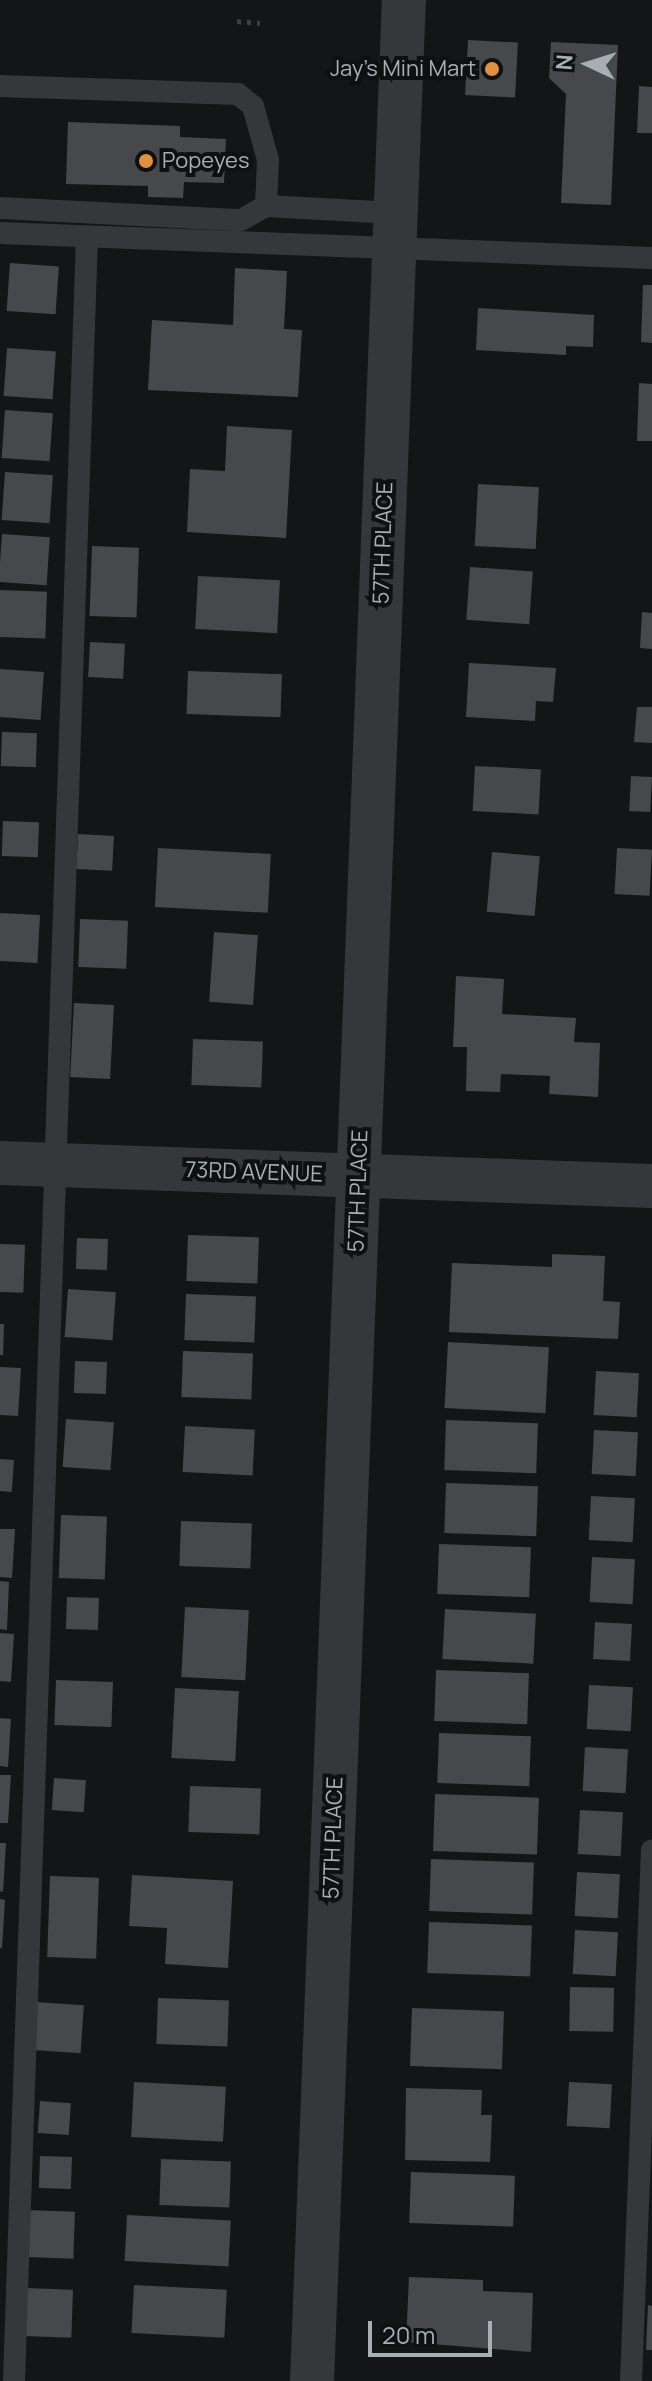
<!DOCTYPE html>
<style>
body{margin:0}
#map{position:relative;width:652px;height:2381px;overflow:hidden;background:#141516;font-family:Manrope,sans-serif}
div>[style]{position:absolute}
.building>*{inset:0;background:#46484b;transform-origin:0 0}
.path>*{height:5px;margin-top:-2.5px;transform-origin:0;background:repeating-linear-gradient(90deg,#3c3e41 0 4px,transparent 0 10px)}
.service>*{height:22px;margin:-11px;padding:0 11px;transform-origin:11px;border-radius:11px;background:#36373a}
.minor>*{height:44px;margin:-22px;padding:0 22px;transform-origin:22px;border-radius:22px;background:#36373a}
.dots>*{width:22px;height:22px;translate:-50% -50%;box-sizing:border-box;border:4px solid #0f1011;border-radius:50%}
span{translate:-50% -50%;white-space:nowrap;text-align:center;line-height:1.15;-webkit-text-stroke:8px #0f1011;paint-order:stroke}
.poi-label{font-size:22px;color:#a7aeb5}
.right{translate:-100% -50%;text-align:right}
.left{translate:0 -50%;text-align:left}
.street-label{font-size:22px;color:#a7aeb5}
.north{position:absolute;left:548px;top:24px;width:80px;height:80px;-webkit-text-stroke:6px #0f1011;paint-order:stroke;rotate:274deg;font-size:22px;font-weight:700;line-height:32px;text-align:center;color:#a7aeb5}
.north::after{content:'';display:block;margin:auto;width:28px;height:36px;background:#a7aeb5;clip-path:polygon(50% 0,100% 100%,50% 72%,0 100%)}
.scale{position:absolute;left:368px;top:2321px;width:124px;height:36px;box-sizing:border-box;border:4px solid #a7aeb5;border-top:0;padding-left:10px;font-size:24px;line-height:28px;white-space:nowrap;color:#a7aeb5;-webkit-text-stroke:6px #0f1011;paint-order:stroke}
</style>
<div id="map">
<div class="building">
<div style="left:468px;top:40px;width:50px;height:55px;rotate:3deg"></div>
<div style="clip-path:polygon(551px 42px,618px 45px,611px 205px,561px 203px,566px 94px,549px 78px)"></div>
<div style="clip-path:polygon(639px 86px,652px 87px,652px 133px,637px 133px)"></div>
<div style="clip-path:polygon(68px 122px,180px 126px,180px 137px,226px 139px,224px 183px,184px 182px,183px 198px,148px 197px,148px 186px,66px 184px)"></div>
<div style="left:10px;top:263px;width:49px;height:48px;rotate:4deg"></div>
<div style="clip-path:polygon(235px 268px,287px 271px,284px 329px,302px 330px,298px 397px,148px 390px,152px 320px,233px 325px)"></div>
<div style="clip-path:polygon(643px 285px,652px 285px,652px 343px,641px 342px)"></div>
<div style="clip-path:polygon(478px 308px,594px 315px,593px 347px,566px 346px,566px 355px,476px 350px)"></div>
<div style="left:7px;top:348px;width:49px;height:48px;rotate:4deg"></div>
<div style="clip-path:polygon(639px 383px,652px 384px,652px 441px,637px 441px)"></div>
<div style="left:5px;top:410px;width:48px;height:48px;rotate:4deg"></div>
<div style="clip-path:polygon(227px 426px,292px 430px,286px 538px,187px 532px,190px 469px,225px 471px)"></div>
<div style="left:5px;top:472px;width:48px;height:48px;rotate:4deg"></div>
<div style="left:478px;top:484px;width:61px;height:62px;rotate:3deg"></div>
<div style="left:2px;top:534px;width:48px;height:48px;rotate:4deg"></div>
<div style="left:92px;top:546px;width:47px;height:70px;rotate:2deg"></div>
<div style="left:470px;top:567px;width:63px;height:53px;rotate:4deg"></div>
<div style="left:198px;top:576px;width:82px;height:53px;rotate:3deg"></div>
<div style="left:0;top:590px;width:47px;height:47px;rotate:2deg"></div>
<div style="clip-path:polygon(642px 612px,652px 613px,652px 649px,640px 648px)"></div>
<div style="left:90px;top:642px;width:35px;height:35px;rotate:3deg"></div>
<div style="clip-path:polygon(469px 663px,556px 668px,553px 702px,536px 701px,535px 721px,466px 717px)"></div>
<div style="left:0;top:669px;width:44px;height:48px;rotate:4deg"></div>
<div style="left:188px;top:671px;width:94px;height:43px;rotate:2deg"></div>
<div style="clip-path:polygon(637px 707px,652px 707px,652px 743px,634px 742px)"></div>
<div style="left:2px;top:732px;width:35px;height:34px;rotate:2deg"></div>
<div style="left:475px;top:766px;width:66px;height:45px;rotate:3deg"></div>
<div style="left:631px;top:776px;width:21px;height:35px;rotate:3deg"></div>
<div style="left:3px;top:821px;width:36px;height:35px;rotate:2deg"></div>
<div style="left:78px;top:834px;width:36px;height:35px;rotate:3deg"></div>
<div style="left:158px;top:848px;width:113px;height:59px;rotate:3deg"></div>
<div style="left:617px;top:848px;width:35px;height:46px;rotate:3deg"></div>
<div style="left:492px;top:852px;width:48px;height:60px;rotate:5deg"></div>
<div style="left:0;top:913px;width:40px;height:48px;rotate:3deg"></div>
<div style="left:80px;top:919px;width:48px;height:48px;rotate:2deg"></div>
<div style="left:214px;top:932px;width:44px;height:70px;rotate:4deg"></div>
<div style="clip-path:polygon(456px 976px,504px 979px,502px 1014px,576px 1018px,574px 1042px,600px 1043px,598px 1097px,549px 1094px,550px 1076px,501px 1074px,500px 1092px,466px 1091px,467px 1047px,453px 1047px)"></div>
<div style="left:74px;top:1003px;width:40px;height:74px;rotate:3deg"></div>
<div style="left:193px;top:1039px;width:70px;height:46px;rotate:2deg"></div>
<div style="left:188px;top:1235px;width:71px;height:46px;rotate:2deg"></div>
<div style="left:77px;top:1238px;width:31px;height:31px;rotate:2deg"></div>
<div style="left:0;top:1244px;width:25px;height:48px;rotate:2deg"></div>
<div style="clip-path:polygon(552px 1254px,605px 1256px,603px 1301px,620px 1302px,618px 1339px,449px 1332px,452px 1263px,552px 1267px)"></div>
<div style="left:68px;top:1289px;width:48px;height:48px;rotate:4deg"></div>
<div style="left:186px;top:1294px;width:70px;height:46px;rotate:2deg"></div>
<div style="clip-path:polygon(0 1324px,4px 1324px,3px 1355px,0 1355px)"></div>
<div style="left:448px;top:1342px;width:101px;height:66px;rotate:3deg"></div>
<div style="left:183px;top:1351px;width:70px;height:46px;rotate:2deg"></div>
<div style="left:75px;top:1361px;width:32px;height:32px;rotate:2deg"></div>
<div style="clip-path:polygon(0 1367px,21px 1368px,18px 1416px,0 1415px)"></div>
<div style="left:596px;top:1371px;width:43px;height:44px;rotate:3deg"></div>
<div style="left:66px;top:1419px;width:48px;height:48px;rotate:4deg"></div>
<div style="left:446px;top:1420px;width:92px;height:50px;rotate:2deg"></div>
<div style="left:185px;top:1426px;width:70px;height:46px;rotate:3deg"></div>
<div style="left:594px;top:1430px;width:44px;height:44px;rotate:3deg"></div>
<div style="left:0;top:1459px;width:14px;height:32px;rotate:4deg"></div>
<div style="left:446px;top:1483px;width:92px;height:50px;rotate:2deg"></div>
<div style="left:591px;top:1496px;width:44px;height:44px;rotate:3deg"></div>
<div style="left:61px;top:1515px;width:46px;height:63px;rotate:2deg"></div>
<div style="left:181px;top:1521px;width:71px;height:45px;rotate:2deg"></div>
<div style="clip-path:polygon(0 1529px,15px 1529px,12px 1578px,0 1577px)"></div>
<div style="left:439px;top:1544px;width:92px;height:50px;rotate:2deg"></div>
<div style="left:592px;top:1557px;width:43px;height:45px;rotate:3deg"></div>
<div style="clip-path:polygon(0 1581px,9px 1582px,7px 1630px,0 1629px)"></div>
<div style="left:67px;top:1597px;width:32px;height:32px;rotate:2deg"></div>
<div style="left:185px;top:1607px;width:64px;height:70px;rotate:3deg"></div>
<div style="left:445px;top:1609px;width:91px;height:50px;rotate:3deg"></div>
<div style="left:595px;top:1622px;width:37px;height:37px;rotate:3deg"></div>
<div style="clip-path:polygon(0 1633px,14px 1634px,11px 1682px,0 1681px)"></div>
<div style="left:436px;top:1670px;width:93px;height:51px;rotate:2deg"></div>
<div style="left:56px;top:1680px;width:57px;height:45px;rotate:2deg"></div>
<div style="left:589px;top:1685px;width:44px;height:44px;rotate:3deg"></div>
<div style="left:175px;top:1688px;width:64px;height:70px;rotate:3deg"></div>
<div style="clip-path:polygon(0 1718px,11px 1719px,8px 1767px,0 1766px)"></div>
<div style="left:439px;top:1733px;width:92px;height:50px;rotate:2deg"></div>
<div style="left:585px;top:1747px;width:43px;height:44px;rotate:3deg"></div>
<div style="clip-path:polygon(0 1775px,11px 1775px,8px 1823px,0 1823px)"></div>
<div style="left:54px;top:1778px;width:32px;height:32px;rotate:4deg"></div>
<div style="left:190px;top:1786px;width:71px;height:46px;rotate:2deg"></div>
<div style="left:435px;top:1794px;width:104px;height:57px;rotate:2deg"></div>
<div style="left:580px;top:1810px;width:43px;height:44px;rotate:3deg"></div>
<div style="clip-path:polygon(0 1843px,6px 1843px,3px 1892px,0 1891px)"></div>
<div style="left:431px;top:1859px;width:103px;height:52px;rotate:2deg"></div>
<div style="left:577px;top:1872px;width:43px;height:44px;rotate:3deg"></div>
<div style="clip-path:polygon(132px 1875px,233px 1881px,228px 1968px,165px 1964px,167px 1928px,129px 1926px)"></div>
<div style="left:50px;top:1876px;width:49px;height:81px;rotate:2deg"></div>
<div style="clip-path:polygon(0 1899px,5px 1900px,2px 1948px,0 1948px)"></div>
<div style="left:429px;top:1922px;width:103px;height:51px;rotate:2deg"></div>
<div style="left:575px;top:1930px;width:43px;height:44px;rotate:3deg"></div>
<div style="left:570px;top:1987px;width:44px;height:44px;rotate:1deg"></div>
<div style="left:158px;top:1998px;width:71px;height:46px;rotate:2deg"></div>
<div style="left:36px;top:2002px;width:48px;height:48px;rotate:4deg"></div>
<div style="left:412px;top:2008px;width:92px;height:58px;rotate:2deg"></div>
<div style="left:134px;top:2082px;width:92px;height:55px;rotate:3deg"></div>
<div style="left:569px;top:2082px;width:43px;height:44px;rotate:3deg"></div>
<div style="clip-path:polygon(406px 2088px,482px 2090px,481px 2115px,492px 2115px,490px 2162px,405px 2160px)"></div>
<div style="left:40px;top:2101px;width:31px;height:32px;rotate:4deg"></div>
<div style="left:40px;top:2156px;width:32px;height:32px;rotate:2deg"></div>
<div style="left:161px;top:2159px;width:70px;height:46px;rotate:2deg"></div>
<div style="left:411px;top:2172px;width:104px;height:51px;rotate:2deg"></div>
<div style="left:27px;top:2210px;width:48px;height:47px;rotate:2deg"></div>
<div style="left:127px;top:2215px;width:104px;height:46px;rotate:3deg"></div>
<div style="clip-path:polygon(409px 2277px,483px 2280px,483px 2291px,533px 2293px,531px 2352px,406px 2342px)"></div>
<div style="left:134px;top:2285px;width:93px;height:48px;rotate:3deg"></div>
<div style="left:25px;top:2288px;width:48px;height:48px;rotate:2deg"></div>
<div style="clip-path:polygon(648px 2305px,652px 2306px,652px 2350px,646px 2350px)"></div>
</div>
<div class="path">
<div style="left:237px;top:21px;width:23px;rotate:5deg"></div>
</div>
<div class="service">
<div style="left:0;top:86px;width:238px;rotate:1.9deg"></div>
<div style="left:238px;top:94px;width:19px;rotate:39deg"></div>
<div style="left:253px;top:106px;width:56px;rotate:74.5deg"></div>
<div style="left:268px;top:160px;width:46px;rotate:92.5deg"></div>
<div style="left:266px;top:206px;width:129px;rotate:3.1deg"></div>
<div style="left:0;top:208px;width:241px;rotate:2.9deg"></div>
<div style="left:241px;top:220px;width:29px;rotate:-29deg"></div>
<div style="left:0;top:233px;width:652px;rotate:2.2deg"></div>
<div style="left:14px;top:2381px;width:2145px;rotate:-88.05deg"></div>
<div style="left:631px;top:2381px;width:531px;rotate:-87.74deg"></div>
</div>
<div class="minor">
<div style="left:0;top:1163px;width:652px;rotate:2.02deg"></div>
<div style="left:312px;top:2381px;width:2383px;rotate:-87.79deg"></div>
</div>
<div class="dots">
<div style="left:492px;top:69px;background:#e19041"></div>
<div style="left:146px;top:161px;background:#e19041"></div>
</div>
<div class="poi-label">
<span class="right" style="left:476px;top:69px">Jay's Mini Mart</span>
<span class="left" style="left:162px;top:161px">Popeyes</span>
</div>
<div class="street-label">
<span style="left:383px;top:543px;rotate:-88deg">57TH PLACE</span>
<span style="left:254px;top:1172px;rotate:2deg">73RD AVENUE</span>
<span style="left:358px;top:1191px;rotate:-88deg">57TH PLACE</span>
<span style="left:333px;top:1838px;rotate:-88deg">57TH PLACE</span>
</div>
<div class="north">N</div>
<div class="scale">20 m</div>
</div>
